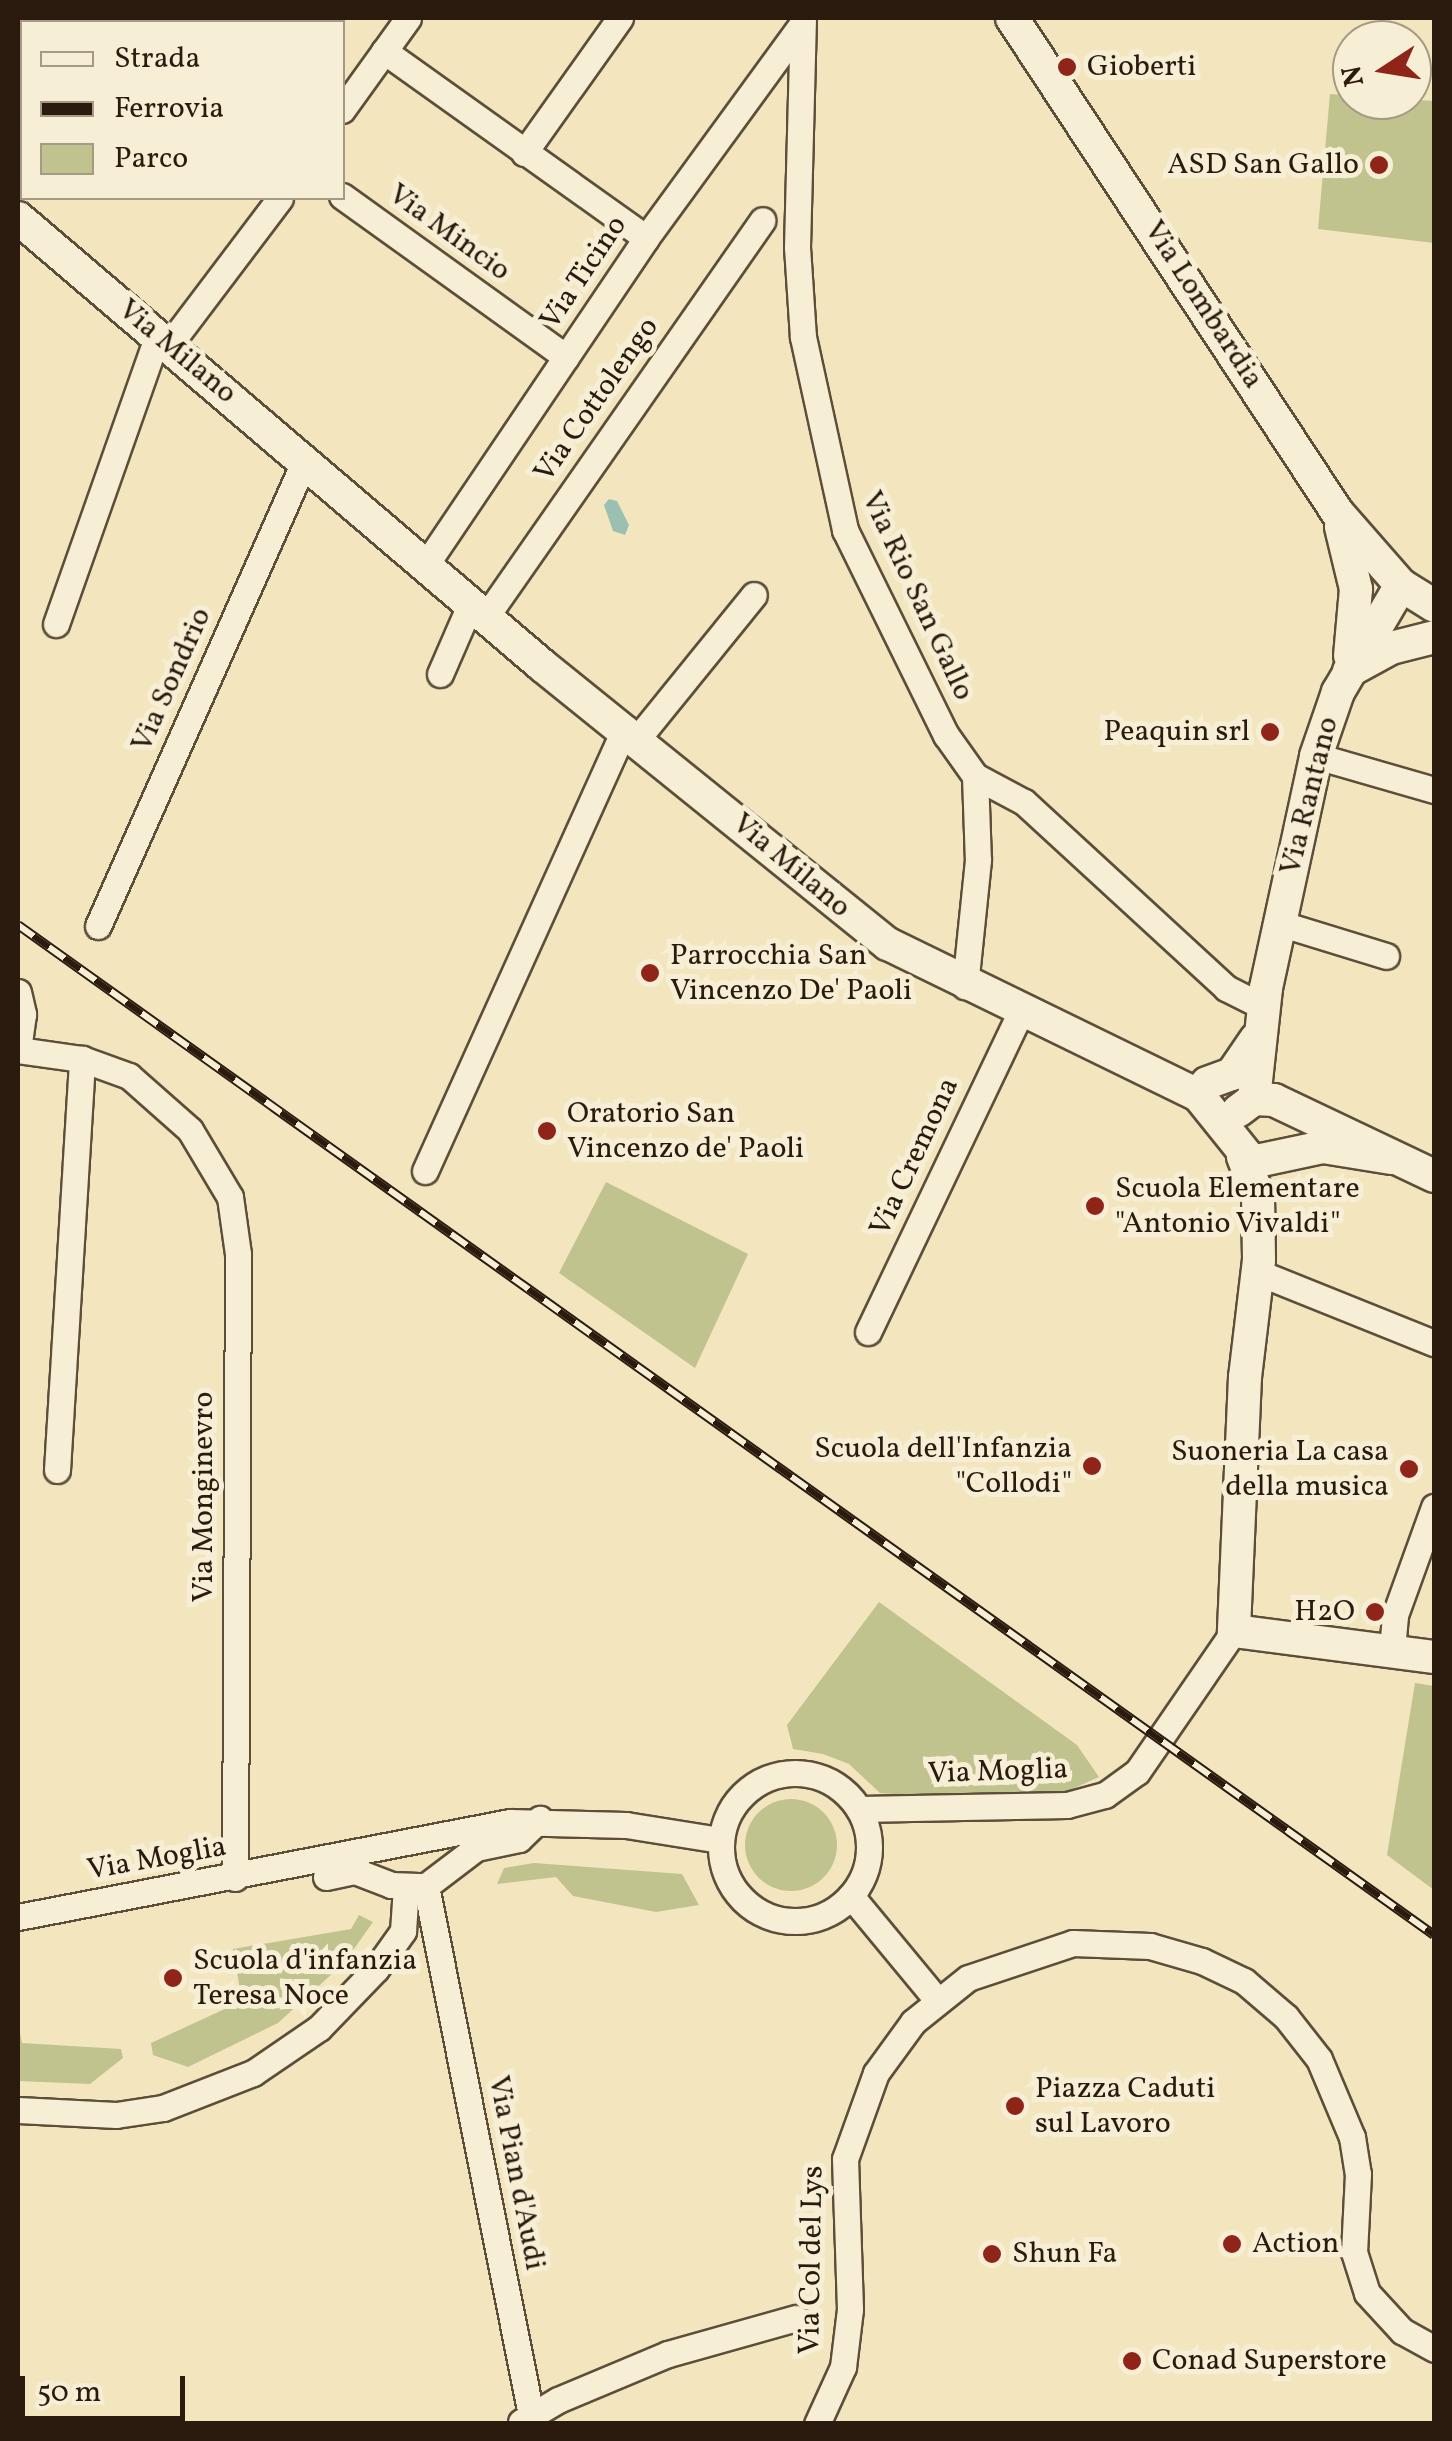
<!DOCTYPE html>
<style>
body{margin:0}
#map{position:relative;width:1452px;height:2441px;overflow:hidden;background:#f3e6bf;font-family:Vollkorn,serif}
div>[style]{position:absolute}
.green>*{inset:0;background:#c0c38e}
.round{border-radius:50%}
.water>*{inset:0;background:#9bc0b2}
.roads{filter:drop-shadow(2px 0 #5d4e3a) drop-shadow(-2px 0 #5d4e3a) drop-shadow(0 2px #5d4e3a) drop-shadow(0 -2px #5d4e3a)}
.street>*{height:25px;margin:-12.5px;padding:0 12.5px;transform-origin:12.5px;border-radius:12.5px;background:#f7efd5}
.street>.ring{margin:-12.5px;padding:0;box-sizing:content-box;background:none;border:25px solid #f7efd5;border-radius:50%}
.secondary>*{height:32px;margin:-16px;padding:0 16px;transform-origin:16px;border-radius:16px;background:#f7efd5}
.rail>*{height:10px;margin-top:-5px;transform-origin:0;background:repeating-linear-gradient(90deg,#f7efd5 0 19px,#2b1b0e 0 38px);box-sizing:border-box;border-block:2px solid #2b1b0e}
.dots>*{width:28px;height:28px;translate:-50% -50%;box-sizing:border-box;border:5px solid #f7efd5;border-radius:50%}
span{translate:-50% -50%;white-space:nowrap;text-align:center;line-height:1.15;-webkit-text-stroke:10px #f7efd5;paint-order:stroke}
.poi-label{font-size:30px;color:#2b1b0e}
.left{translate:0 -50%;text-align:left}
.right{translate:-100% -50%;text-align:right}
.street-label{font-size:30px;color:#2b1b0e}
.frame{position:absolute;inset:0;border:20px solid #2b1b0e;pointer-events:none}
.legend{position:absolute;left:20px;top:20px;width:325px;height:180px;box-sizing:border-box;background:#f7efd5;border:2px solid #a59a85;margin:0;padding:12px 18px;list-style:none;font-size:30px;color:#2b1b0e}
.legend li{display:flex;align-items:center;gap:20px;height:50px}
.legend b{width:50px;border:2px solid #a59a85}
.north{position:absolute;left:1332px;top:20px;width:100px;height:100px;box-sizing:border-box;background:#f7efd5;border:2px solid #a59a85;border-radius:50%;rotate:258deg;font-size:28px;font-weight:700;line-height:40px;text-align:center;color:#2b1b0e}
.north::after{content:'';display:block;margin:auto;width:35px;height:45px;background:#8f2418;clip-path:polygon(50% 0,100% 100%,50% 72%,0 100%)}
.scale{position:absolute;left:20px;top:2376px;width:165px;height:45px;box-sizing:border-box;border:5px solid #2b1b0e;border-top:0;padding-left:12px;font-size:30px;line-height:35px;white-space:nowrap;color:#2b1b0e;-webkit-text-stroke:8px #f7efd5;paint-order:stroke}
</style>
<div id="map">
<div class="green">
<div style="clip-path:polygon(1330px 94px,1434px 101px,1434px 243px,1318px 229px)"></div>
<div style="clip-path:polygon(606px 1182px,748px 1254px,695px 1368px,559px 1273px)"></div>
<div style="clip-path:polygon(879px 1602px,1077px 1745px,1099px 1777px,1061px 1794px,906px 1795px,880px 1793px,849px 1764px,823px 1754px,793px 1749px,787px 1725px)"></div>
<div style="clip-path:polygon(1415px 1683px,1434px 1686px,1434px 1890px,1387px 1855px)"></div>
<div class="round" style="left:745px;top:1799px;width:92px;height:92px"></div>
<div style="clip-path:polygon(534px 1863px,682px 1874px,699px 1905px,656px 1912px,573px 1896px,556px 1877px,497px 1884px,504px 1868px)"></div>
<div style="clip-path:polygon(359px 1915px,373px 1922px,344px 1963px,278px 2023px,188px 2067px,153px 2055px,151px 2043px,242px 2001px,233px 1949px,351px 1929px)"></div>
<div style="clip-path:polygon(18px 2024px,22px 2043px,121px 2049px,123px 2058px,90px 2084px,18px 2081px)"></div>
</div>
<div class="water">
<div style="clip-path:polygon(609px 499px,617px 501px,629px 525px,625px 535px,613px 531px,604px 505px)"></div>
</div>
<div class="roads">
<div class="street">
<div style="left:803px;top:18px;width:229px;rotate:91.5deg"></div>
<div style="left:797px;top:247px;width:90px;rotate:86.2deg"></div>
<div style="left:803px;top:337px;width:198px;rotate:77.7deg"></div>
<div style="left:845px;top:530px;width:229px;rotate:63.8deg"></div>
<div style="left:946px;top:735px;width:50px;rotate:54.7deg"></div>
<div style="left:975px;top:776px;width:84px;rotate:88deg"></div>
<div style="left:978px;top:860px;width:127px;rotate:95.9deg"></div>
<div style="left:384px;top:51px;width:322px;rotate:35.5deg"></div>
<div style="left:342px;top:110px;width:113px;rotate:-54.3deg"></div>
<div style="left:524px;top:153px;width:166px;rotate:-54.6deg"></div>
<div style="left:342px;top:196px;width:276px;rotate:35.7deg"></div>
<div style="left:169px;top:345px;width:184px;rotate:-52.9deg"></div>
<div style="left:427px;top:563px;width:392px;rotate:-56deg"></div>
<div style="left:646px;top:238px;width:265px;rotate:-53.9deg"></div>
<div style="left:485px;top:618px;width:485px;rotate:-55.1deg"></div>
<div style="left:56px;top:624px;width:306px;rotate:-70.6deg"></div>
<div style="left:440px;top:674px;width:75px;rotate:-66.5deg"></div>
<div style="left:638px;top:738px;width:184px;rotate:-51deg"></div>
<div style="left:1316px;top:756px;width:123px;rotate:16.1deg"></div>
<div style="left:975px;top:776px;width:55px;rotate:28deg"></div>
<div style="left:1024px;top:802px;width:275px;rotate:42.6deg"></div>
<div style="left:1226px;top:988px;width:42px;rotate:26.6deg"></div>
<div style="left:1279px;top:923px;width:112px;rotate:17.1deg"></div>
<div style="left:98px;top:926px;width:510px;rotate:-66.05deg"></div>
<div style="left:18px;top:992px;width:23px;rotate:77deg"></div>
<div style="left:23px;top:1014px;width:36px;rotate:98deg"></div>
<div style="left:18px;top:1050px;width:65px;rotate:8deg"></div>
<div style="left:82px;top:1059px;width:50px;rotate:19.9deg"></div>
<div style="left:129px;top:1076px;width:81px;rotate:41.5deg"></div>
<div style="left:190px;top:1130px;width:78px;rotate:59.2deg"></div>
<div style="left:230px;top:1197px;width:58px;rotate:82deg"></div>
<div style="left:238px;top:1254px;width:624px;rotate:90.28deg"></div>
<div style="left:425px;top:1171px;width:486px;rotate:-65.7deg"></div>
<div style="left:1257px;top:1272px;width:191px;rotate:21.9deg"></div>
<div style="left:868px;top:1332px;width:356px;rotate:-64.5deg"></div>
<div style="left:57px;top:1470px;width:412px;rotate:-86.5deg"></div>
<div style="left:1392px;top:1650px;width:35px;rotate:-85deg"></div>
<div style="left:1395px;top:1615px;width:115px;rotate:-70.1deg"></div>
<div class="ring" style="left:721px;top:1773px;width:123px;height:123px"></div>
<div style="left:860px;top:1809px;width:207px;rotate:-1.1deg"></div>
<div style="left:1067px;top:1805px;width:39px;rotate:-15deg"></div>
<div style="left:1105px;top:1795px;width:39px;rotate:-36deg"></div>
<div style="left:1137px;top:1772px;width:171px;rotate:-55.5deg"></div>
<div style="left:326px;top:1877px;width:30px;rotate:-12deg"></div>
<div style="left:355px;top:1871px;width:39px;rotate:21deg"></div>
<div style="left:391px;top:1885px;width:35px;rotate:2deg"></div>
<div style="left:426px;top:1886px;width:63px;rotate:-37.2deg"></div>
<div style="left:476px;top:1848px;width:44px;rotate:-11.8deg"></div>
<div style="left:519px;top:1839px;width:29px;rotate:-44deg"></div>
<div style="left:426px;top:1886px;width:539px;rotate:78.77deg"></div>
<div style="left:851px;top:1896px;width:135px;rotate:50.4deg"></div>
<div style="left:18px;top:1917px;width:501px;rotate:-10.93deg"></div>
<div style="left:510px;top:1822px;width:116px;rotate:1.5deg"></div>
<div style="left:626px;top:1825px;width:95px;rotate:9.1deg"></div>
<div style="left:18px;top:2110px;width:98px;rotate:2.9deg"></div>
<div style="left:116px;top:2115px;width:48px;rotate:-8.5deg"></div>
<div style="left:163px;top:2108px;width:97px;rotate:-21.3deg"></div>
<div style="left:253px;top:2073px;width:80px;rotate:-34.3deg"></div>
<div style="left:319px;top:2028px;width:82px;rotate:-46deg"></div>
<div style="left:376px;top:1969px;width:47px;rotate:-54.6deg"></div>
<div style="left:403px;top:1931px;width:44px;rotate:-86.1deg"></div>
<div style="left:521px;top:2422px;width:43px;rotate:-30.7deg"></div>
<div style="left:558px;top:2400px;width:119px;rotate:-22.7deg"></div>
<div style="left:668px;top:2354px;width:133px;rotate:-15.7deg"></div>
<div style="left:817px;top:2424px;width:63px;rotate:-65.5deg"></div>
<div style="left:843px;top:2367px;width:58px;rotate:-83.1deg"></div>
<div style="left:850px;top:2309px;width:150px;rotate:-91.9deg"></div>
<div style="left:845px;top:2159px;width:91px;rotate:-70.2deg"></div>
<div style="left:876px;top:2073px;width:63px;rotate:-54deg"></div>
<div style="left:913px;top:2022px;width:70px;rotate:-38.7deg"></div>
<div style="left:968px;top:1978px;width:111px;rotate:-18.4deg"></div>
<div style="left:1073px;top:1943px;width:77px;rotate:2.2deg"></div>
<div style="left:1150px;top:1946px;width:54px;rotate:16.1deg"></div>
<div style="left:1202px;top:1961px;width:47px;rotate:25.5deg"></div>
<div style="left:1244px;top:1981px;width:55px;rotate:40.6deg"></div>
<div style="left:1286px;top:2017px;width:53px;rotate:51.8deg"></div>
<div style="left:1319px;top:2059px;width:85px;rotate:67.1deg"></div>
<div style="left:1352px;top:2137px;width:37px;rotate:81deg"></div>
<div style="left:1358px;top:2174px;width:78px;rotate:92.9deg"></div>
<div style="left:1354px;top:2252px;width:43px;rotate:72.4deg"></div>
<div style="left:1367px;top:2293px;width:52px;rotate:47.4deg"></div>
<div style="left:1402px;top:2331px;width:37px;rotate:29deg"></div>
</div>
<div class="secondary">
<div style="left:1012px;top:18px;width:591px;rotate:56.66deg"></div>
<div style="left:1337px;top:512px;width:97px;rotate:48.8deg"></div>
<div style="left:1401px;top:585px;width:39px;rotate:32deg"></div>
<div style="left:18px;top:218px;width:690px;rotate:40.48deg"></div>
<div style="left:543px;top:666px;width:443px;rotate:38.9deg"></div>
<div style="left:888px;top:944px;width:346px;rotate:26deg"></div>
<div style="left:1199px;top:1096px;width:85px;rotate:51.2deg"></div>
<div style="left:1252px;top:1162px;width:73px;rotate:-11.9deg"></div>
<div style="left:1323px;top:1147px;width:69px;rotate:9.2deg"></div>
<div style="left:1341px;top:527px;width:64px;rotate:76.4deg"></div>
<div style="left:1356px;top:589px;width:67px;rotate:95.1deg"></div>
<div style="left:1349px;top:671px;width:48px;rotate:-28.7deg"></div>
<div style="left:1391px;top:648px;width:44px;rotate:-14.3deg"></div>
<div style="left:1207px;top:1083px;width:27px;rotate:-20deg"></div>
<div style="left:1232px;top:1074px;width:42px;rotate:-55.6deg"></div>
<div style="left:1254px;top:1099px;width:112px;rotate:-83.8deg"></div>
<div style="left:1266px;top:988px;width:237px;rotate:-77.8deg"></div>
<div style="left:1316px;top:756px;width:68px;rotate:-71deg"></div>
<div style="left:1338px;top:692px;width:124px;rotate:-59.5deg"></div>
<div style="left:1238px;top:1111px;width:20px;rotate:-37deg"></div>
<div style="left:1254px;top:1099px;width:20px;rotate:3deg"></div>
<div style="left:1274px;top:1100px;width:177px;rotate:25.4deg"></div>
<div style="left:1243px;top:1157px;width:41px;rotate:68.5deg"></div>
<div style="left:1258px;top:1195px;width:65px;rotate:89.1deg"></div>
<div style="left:1259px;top:1260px;width:118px;rotate:96.8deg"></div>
<div style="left:1245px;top:1377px;width:254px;rotate:92.5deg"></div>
<div style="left:1234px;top:1631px;width:202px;rotate:7.4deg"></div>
</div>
</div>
<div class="rail">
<div style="left:18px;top:925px;width:1739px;rotate:35.5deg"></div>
</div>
<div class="dots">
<div style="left:1067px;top:67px;background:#8f2418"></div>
<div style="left:1379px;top:165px;background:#8f2418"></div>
<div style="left:1270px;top:732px;background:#8f2418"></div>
<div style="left:650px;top:973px;background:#8f2418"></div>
<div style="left:547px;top:1131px;background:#8f2418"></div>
<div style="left:1095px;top:1206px;background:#8f2418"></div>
<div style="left:1092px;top:1466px;background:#8f2418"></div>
<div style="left:1409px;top:1469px;background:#8f2418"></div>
<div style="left:1375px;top:1612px;background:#8f2418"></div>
<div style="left:173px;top:1978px;background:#8f2418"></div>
<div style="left:1015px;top:2106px;background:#8f2418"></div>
<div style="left:1232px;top:2244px;background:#8f2418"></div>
<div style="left:992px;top:2254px;background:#8f2418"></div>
<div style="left:1132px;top:2361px;background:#8f2418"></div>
</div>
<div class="poi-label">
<span class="left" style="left:1087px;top:67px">Gioberti</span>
<span class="right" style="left:1359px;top:165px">ASD San Gallo</span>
<span class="right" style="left:1250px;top:732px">Peaquin srl</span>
<span class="left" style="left:670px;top:973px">Parrocchia San<br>Vincenzo De' Paoli</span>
<span class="left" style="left:567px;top:1131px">Oratorio San<br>Vincenzo de' Paoli</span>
<span class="left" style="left:1115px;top:1206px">Scuola Elementare<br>"Antonio Vivaldi"</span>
<span class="right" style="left:1072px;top:1466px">Scuola dell'Infanzia<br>"Collodi"</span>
<span class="right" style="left:1389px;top:1469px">Suoneria La casa<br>della musica</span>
<span class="right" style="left:1355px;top:1612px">H2O</span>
<span class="left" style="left:193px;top:1978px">Scuola d'infanzia<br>Teresa Noce</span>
<span class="left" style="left:1035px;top:2106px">Piazza Caduti<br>sul Lavoro</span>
<span class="left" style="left:1252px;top:2244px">Action</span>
<span class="left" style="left:1012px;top:2254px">Shun Fa</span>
<span class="left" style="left:1152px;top:2361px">Conad Superstore</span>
</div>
<div class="street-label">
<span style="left:449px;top:233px;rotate:36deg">Via Mincio</span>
<span style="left:584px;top:273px;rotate:-56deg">Via Ticino</span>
<span style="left:1203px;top:305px;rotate:57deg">Via Lombardia</span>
<span style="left:177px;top:352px;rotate:40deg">Via Milano</span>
<span style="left:597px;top:400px;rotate:-55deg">Via Cottolengo</span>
<span style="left:917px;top:596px;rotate:65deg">Via Rio San Gallo</span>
<span style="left:172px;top:680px;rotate:-66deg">Via Sondrio</span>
<span style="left:1310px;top:796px;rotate:-76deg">Via Rantano</span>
<span style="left:791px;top:866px;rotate:40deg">Via Milano</span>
<span style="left:915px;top:1157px;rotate:-65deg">Via Cremona</span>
<span style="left:204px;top:1497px;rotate:-90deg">Via Monginevro</span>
<span style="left:998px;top:1772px;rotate:-2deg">Via Moglia</span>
<span style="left:157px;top:1859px;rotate:-10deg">Via Moglia</span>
<span style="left:516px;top:2173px;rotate:79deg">Via Pian d'Audi</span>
<span style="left:812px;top:2260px;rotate:-89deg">Via Col del Lys</span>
</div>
<div class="frame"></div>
<ul class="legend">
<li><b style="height:12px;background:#f7efd5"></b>Strada</li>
<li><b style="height:12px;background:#2b1b0e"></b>Ferrovia</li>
<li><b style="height:28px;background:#c0c38e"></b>Parco</li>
</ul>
<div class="north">N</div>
<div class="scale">50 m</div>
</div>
